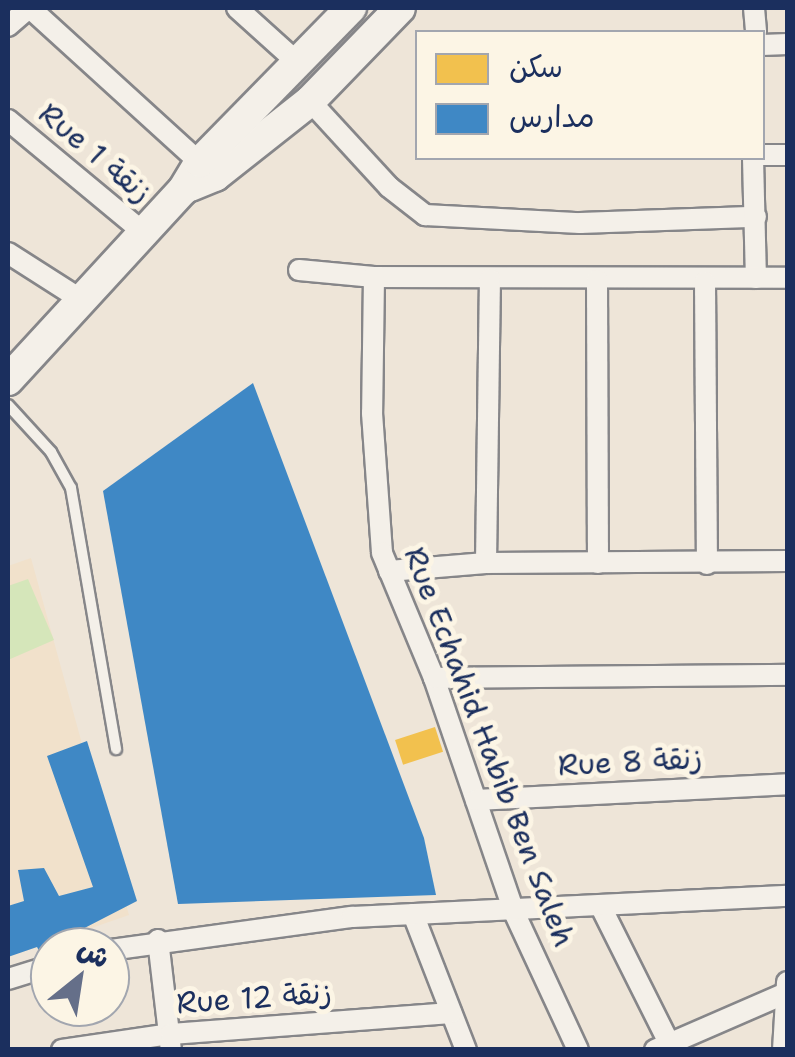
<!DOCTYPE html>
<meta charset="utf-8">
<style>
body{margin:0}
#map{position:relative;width:795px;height:1057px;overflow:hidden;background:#eee5d8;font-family:"Shantell Sans","Playpen Sans Arabic",sans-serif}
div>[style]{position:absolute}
.built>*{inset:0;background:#f1e1cb}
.green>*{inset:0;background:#d5e6ba}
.homes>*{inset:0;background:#f2c14e;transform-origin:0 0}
.schools>*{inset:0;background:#3f88c5}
.roads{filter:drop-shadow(2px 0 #868689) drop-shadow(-2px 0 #868689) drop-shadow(0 2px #868689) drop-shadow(0 -2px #868689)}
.lane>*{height:10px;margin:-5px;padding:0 5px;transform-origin:5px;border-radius:5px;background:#f4f0e9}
.street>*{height:20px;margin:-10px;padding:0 10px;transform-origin:10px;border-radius:10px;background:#f4f0e9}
.secondary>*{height:30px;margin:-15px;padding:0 15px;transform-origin:15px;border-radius:15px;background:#f4f0e9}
span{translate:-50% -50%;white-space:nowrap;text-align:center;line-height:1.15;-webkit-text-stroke:10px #fcf5e5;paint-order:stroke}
.street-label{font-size:30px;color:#1b2f5e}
.frame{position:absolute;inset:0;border:10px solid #1b2f5e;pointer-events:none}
.legend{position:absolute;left:415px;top:30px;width:350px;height:130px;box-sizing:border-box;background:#fcf5e5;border:2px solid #a2a6af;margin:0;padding:12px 18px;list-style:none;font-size:30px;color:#1b2f5e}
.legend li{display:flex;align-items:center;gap:20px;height:50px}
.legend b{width:50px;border:2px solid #a2a6af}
.north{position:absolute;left:30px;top:927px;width:100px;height:100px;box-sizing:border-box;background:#fcf5e5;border:2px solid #a2a6af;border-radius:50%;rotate:30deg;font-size:28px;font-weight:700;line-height:40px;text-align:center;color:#1b2f5e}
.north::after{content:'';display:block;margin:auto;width:35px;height:45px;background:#656f89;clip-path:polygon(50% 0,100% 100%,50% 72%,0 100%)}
</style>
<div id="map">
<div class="built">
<div style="clip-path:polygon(31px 558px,129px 915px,8px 957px,8px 566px)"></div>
</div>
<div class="green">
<div style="clip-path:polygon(28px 579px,54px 640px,8px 660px,8px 586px)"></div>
</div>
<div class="homes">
<div style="left:435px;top:727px;width:26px;height:42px;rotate:72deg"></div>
</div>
<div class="schools">
<div style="clip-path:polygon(253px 383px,424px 838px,436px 895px,178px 904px,103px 491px)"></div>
<div style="clip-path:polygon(87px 741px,137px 901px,69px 936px,70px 947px,50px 947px,47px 966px,37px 947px,8px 957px,8px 906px,24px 901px,18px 870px,44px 868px,59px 896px,93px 887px,47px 756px)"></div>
</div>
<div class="roads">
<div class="lane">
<div style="left:8px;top:405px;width:64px;rotate:47.5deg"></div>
<div style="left:51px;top:452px;width:41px;rotate:60.9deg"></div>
<div style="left:71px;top:488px;width:265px;rotate:80.2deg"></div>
</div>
<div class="street">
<div style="left:30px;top:8px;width:242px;rotate:42.3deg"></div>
<div style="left:237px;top:8px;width:81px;rotate:42deg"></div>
<div style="left:754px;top:8px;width:24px;rotate:85deg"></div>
<div style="left:8px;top:26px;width:28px;rotate:-41deg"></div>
<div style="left:762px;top:45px;width:26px;rotate:-2deg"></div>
<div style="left:310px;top:101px;width:117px;rotate:47.4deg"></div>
<div style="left:389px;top:187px;width:46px;rotate:37.9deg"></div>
<div style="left:425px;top:215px;width:155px;rotate:3deg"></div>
<div style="left:580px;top:223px;width:176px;rotate:-2deg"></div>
<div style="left:8px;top:120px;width:175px;rotate:39.7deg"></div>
<div style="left:762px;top:155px;width:26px"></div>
<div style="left:753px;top:158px;width:120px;rotate:88.6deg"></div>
<div style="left:8px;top:253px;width:85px;rotate:32.6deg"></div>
<div style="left:299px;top:270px;width:75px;rotate:5.3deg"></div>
<div style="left:374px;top:277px;width:414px;rotate:0.1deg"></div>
<div style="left:374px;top:277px;width:136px;rotate:90.8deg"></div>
<div style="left:372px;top:413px;width:140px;rotate:85.9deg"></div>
<div style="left:382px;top:553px;width:135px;rotate:67.4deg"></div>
<div style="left:434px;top:678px;width:247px;rotate:71.1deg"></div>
<div style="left:514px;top:912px;width:152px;rotate:65.1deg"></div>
<div style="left:597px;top:280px;width:283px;rotate:89.8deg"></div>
<div style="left:705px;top:282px;width:282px;rotate:89.6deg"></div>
<div style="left:486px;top:563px;width:284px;rotate:-89.2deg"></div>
<div style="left:389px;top:571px;width:97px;rotate:-4.7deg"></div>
<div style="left:486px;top:563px;width:302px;rotate:-0.4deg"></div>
<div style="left:434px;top:678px;width:354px;rotate:-0.5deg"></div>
<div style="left:476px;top:800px;width:312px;rotate:-2.9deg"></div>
<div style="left:601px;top:907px;width:152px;rotate:63.4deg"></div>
<div style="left:413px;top:914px;width:146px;rotate:68.7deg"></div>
<div style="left:158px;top:940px;width:111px;rotate:83.3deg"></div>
<div style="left:110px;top:950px;width:244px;rotate:-7.8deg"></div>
<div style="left:352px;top:917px;width:437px;rotate:-2.8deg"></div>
<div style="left:8px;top:979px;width:44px;rotate:-17.2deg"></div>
<div style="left:62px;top:1050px;width:110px;rotate:-8.4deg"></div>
<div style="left:171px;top:1034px;width:281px;rotate:-4.3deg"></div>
<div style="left:655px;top:1050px;width:143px;rotate:-23.5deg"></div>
<div style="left:783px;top:1050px;width:68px;rotate:-86.6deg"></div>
</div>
<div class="secondary">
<div style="left:190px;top:186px;width:27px;rotate:-22deg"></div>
<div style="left:215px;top:176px;width:121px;rotate:-38.3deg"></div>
<div style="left:310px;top:101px;width:129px;rotate:-45.9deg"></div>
<div style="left:8px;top:380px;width:258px;rotate:-47.4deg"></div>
<div style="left:183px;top:190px;width:33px;rotate:-59deg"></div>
<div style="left:200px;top:162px;width:216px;rotate:-45.6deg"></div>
</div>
</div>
<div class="street-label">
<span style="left:95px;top:153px;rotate:40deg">Rue 1 زنقة</span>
<span style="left:489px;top:747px;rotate:69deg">Rue Echahid Habib Ben Saleh</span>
<span style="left:630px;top:762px;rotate:-3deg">Rue 8 زنقة</span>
<span style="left:254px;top:998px;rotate:-4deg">Rue 12 زنقة</span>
</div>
<div class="frame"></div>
<ul class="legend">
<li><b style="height:28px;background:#f2c14e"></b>سكن</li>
<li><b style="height:28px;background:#3f88c5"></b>مدارس</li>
</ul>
<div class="north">ش</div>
</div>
